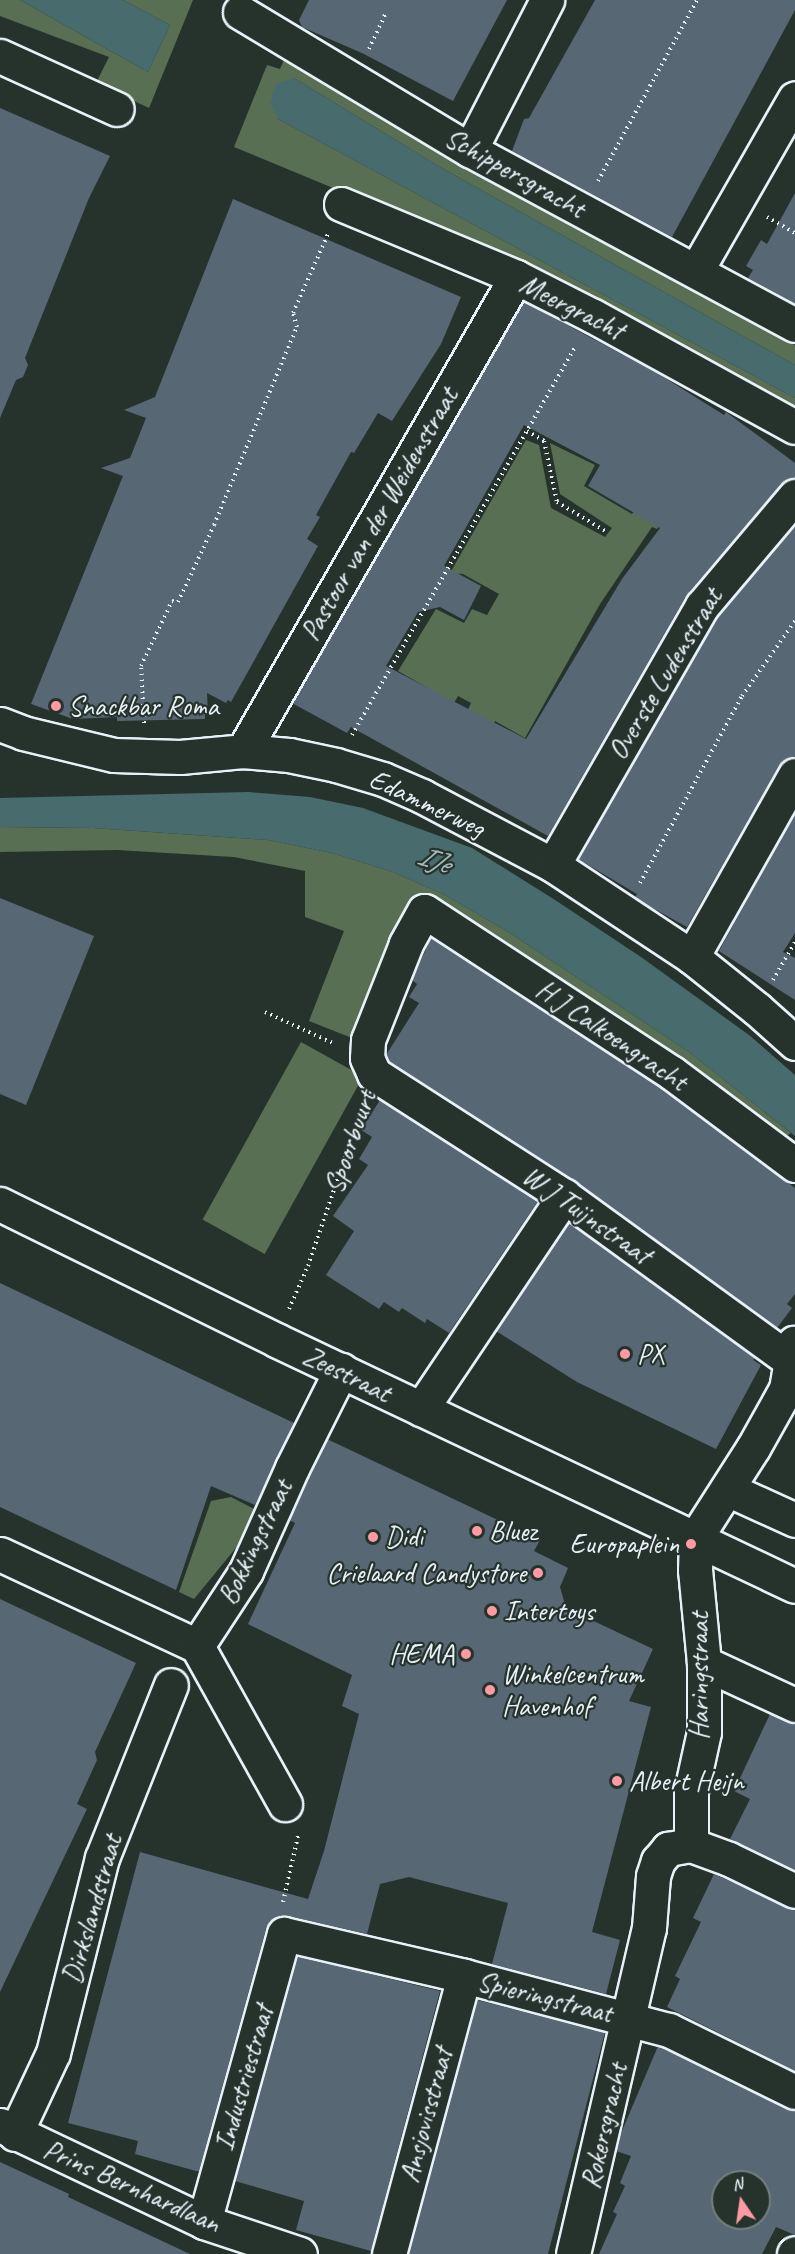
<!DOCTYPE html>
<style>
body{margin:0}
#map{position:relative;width:795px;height:2254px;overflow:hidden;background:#26332d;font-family:Caveat,sans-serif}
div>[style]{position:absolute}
.green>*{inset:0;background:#596f53;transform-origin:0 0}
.water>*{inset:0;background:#486b6d}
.building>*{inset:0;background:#576773}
.path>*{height:4px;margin-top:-2px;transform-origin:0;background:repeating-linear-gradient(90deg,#e8f1f8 0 1.5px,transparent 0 6px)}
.roads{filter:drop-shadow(2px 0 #e8f1f8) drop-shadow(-2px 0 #e8f1f8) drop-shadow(0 2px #e8f1f8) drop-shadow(0 -2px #e8f1f8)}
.minor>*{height:33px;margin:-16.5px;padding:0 16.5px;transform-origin:16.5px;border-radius:16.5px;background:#26332d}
.dots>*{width:16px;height:16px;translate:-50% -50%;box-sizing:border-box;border:3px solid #26332d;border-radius:50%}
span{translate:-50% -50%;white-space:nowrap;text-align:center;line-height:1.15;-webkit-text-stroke:4.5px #26332d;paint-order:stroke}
.street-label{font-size:28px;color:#e8f1f8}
.poi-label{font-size:28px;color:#e8f1f8}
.left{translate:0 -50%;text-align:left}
.right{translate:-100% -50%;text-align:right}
.water-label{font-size:30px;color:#a8bbc0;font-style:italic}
.north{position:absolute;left:711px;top:2170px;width:60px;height:60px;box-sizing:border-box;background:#26332d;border:2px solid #747f7e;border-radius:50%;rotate:347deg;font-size:16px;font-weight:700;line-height:24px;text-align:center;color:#e8f1f8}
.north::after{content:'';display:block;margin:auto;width:21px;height:27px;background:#ff9aa2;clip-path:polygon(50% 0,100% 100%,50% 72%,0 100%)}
</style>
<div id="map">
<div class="green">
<div style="clip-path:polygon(0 0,20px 0,148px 72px,170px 25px,123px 0,193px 0,149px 108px,96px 83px,109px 57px,0 16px)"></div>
<div style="clip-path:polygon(284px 60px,410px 130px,491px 179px,795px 345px,795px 365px,438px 166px,294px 78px,278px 119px,795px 398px,795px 411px,536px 272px,234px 147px,267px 65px,280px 69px)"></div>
<div style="clip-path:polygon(526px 440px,539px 445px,551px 508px,605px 537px,612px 528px,560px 494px,550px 443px,595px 465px,584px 486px,632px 514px,642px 498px,701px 472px,657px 529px,652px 527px,600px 604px,525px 738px,495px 721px,487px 736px,465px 716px,471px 703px,458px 696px,450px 710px,426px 687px,398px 671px,436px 609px,464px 623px,472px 609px,487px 615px,499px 594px,463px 574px,450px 573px)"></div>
<div style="clip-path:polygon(0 827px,93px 828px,268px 840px,332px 853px,393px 872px,445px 895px,510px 933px,689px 1052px,791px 1133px,785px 1137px,683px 1059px,479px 924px,468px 927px,423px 898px,357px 1040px,309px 1021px,344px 931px,305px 917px,305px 871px,234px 857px,117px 850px,0 852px)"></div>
<div style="left:301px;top:1042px;width:71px;height:203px;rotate:29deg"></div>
<div style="clip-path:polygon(231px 1497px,256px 1510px,244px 1538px,194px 1599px,179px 1592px,211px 1501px)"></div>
</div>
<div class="water">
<div style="clip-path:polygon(20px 0,123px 0,170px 25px,148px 72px)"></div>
<div style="clip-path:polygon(294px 78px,438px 166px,795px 365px,795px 398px,278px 119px,270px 103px,276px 84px)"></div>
<div style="clip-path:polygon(248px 792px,310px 797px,363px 808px,472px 848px,552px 898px,641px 957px,749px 1035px,795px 1075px,795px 1136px,689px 1052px,510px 933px,445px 895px,393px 872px,332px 853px,268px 840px,93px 828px,0 827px,0 798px)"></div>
</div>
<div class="building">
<div style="clip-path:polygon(309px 0,507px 0,453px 101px,364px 54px,302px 27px,299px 20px)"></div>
<div style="clip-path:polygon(595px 0,795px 0,795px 10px,672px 237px,512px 151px,524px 119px,529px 118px)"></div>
<div style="clip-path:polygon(0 108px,110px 156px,89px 198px,25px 358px,28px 365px,23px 377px,16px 380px,0 418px)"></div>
<div style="clip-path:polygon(795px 193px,795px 304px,748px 278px,753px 270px,746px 266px,761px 240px,767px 244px)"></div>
<div style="clip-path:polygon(233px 199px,461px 297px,441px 344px,392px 421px,378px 413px,354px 453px,351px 452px,316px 515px,320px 517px,307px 539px,318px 546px,231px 702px,228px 700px,226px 703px,207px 693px,208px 714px,205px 714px,205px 719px,117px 721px,117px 717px,73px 719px,31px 704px,123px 476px,101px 468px,130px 458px,146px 418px,124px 410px,155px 397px)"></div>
<div style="clip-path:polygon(evenodd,524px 302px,657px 373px,724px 415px,726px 412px,795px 463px,795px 478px,781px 484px,686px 596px,548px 836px,351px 727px,347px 733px,292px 703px,524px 302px,524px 425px,600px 465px,588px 486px,660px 528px,622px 579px,526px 739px,386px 666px,418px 612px,440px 607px,464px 620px,481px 586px,444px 566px,524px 425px)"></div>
<div style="clip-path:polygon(795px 525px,795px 756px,786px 759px,779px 766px,687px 927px,649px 906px,635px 897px,637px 894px,578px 859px,717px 617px)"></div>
<div style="clip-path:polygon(795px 813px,795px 933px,783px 952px,795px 958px,795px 1000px,719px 951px)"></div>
<div style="clip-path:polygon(0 898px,94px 936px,26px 1105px,0 1094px)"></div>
<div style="clip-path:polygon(431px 938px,661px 1088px,795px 1188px,795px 1294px,787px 1304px,792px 1308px,777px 1328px,575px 1181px,389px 1061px,386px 1055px,419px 1003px,409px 997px,417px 984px,412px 980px)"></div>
<div style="clip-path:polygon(380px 1100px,538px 1201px,449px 1333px,427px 1319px,425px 1323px,402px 1308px,399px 1312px,384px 1302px,379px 1309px,326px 1275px,354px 1231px,333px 1216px,368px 1165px,359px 1159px,372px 1137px,361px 1130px)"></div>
<div style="clip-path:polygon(569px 1223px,755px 1358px,753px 1360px,761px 1365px,716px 1449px,577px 1382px,496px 1331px)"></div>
<div style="clip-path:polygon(0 1283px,294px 1423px,255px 1505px,211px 1486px,176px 1590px,0 1507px)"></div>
<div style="clip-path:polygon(327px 1439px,540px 1540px,534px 1551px,568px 1568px,560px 1587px,566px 1608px,653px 1649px,629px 1701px,651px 1707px,592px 1932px,620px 1940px,606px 1994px,492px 1964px,508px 1903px,409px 1877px,380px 1884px,367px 1934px,288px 1916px,278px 1916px,270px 1921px,266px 1929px,199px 2171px,196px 2171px,135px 2154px,138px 2141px,68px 2123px,140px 1852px,308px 1899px,324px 1851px,359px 1714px,342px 1706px,352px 1675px,248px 1624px,295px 1523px,289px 1520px)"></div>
<div style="clip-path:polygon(0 1599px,136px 1663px,95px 1752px,97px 1760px,77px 1804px,87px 1809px,0 1992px)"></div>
<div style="clip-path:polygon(770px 1714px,795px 1725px,795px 1870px,730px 1839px,750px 1799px,734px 1791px)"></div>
<div style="clip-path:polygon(714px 1874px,795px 1910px,795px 2071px,667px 2007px,680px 1979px,675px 1976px,701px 1922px,693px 1918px)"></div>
<div style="clip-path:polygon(297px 1956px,440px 1991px,371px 2251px,296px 2230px,304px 2201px,235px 2181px)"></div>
<div style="clip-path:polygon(477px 2000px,605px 2032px,548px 2254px,408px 2254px)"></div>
<div style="clip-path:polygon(evenodd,658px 2046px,795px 2111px,795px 2235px,776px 2227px,762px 2254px,599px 2254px,617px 2214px,613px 2212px,625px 2186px,620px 2183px,631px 2156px,616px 2151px,619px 2138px,658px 2046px,723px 2182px,759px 2182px,759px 2218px,723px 2218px,723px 2182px)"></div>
<div style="clip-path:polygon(0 2162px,69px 2194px,68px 2197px,190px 2254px,0 2254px)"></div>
</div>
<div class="path">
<div style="left:369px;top:49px;width:38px;rotate:-65deg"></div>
<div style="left:598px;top:181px;width:206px;rotate:-61.3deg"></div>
<div style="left:767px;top:217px;width:32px;rotate:30deg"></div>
<div style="left:527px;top:431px;width:20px;rotate:30deg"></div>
<div style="left:544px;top:441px;width:62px;rotate:78deg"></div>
<div style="left:557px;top:502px;width:58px;rotate:31deg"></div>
<div style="left:144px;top:723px;width:57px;rotate:-93deg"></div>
<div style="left:141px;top:666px;width:72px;rotate:-64.5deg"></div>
<div style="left:172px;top:601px;width:6px;rotate:9deg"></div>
<div style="left:178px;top:602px;width:85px;rotate:-64.9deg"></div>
<div style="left:214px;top:525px;width:215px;rotate:-67.3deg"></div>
<div style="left:297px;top:327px;width:15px;rotate:-106deg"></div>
<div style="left:293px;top:313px;width:86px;rotate:-66.1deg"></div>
<div style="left:352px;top:735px;width:449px;rotate:-60.1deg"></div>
<div style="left:640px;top:883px;width:213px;rotate:-61.4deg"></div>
<div style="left:742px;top:696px;width:92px;rotate:-54.8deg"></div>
<div style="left:773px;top:980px;width:44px;rotate:-59.9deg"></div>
<div style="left:265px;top:1012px;width:77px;rotate:24.6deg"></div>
<div style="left:289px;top:1309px;width:47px;rotate:-66.2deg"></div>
<div style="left:308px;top:1266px;width:168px;rotate:-71.2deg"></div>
<div style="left:283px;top:1902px;width:68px;rotate:-77.2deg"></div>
</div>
<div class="roads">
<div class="minor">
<div style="left:240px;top:12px;width:268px;rotate:31deg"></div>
<div style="left:470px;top:150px;width:369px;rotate:28.3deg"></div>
<div style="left:0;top:56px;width:128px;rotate:24.4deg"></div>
<div style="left:470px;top:150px;width:169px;rotate:-62.8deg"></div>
<div style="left:341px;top:204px;width:190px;rotate:22.6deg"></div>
<div style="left:516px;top:277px;width:86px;rotate:26.9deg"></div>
<div style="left:593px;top:316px;width:230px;rotate:28.8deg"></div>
<div style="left:696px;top:271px;width:199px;rotate:-60.2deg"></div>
<div style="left:0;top:724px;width:25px;rotate:21deg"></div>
<div style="left:23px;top:733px;width:94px;rotate:13.6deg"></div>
<div style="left:114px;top:755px;width:66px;rotate:1.7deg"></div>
<div style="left:180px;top:757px;width:63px;rotate:-5.4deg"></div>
<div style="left:243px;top:751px;width:46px;rotate:5deg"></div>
<div style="left:289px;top:755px;width:48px;rotate:12deg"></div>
<div style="left:336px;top:765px;width:49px;rotate:16.6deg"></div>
<div style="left:383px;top:779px;width:43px;rotate:23.6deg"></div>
<div style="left:422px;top:796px;width:148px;rotate:27.8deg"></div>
<div style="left:553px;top:865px;width:167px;rotate:33.5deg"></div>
<div style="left:692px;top:957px;width:83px;rotate:38.7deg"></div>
<div style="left:757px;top:1009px;width:51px;rotate:41.8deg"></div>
<div style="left:243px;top:751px;width:547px;rotate:-60.06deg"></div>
<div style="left:553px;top:865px;width:299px;rotate:-60.1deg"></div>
<div style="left:702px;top:606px;width:144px;rotate:-49.8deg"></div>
<div style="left:692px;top:957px;width:209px;rotate:-60.5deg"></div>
<div style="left:795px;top:1165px;width:154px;rotate:-143.2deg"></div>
<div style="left:672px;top:1073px;width:296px;rotate:-146.8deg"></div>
<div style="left:424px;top:911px;width:38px;rotate:119deg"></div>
<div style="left:406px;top:944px;width:103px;rotate:111.6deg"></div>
<div style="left:368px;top:1040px;width:18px;rotate:93deg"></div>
<div style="left:367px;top:1058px;width:17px;rotate:66deg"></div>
<div style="left:374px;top:1074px;width:226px;rotate:32.7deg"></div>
<div style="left:564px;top:1196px;width:286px;rotate:36deg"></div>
<div style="left:0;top:1204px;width:308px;rotate:26.2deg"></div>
<div style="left:276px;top:1340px;width:574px;rotate:25.36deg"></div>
<div style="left:421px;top:1409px;width:257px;rotate:-56.1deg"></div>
<div style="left:727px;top:1489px;width:75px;rotate:24.5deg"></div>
<div style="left:696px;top:1537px;width:106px;rotate:-57.4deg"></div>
<div style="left:753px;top:1448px;width:68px;rotate:-60.8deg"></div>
<div style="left:786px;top:1389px;width:47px;rotate:-80.1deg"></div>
<div style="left:0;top:1554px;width:217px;rotate:25deg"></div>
<div style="left:197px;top:1646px;width:90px;rotate:-56.8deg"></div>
<div style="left:246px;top:1571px;width:113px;rotate:-65.9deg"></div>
<div style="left:292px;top:1468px;width:110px;rotate:-63.4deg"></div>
<div style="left:197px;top:1646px;width:181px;rotate:60.9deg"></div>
<div style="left:704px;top:1663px;width:100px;rotate:24.8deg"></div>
<div style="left:691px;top:1845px;width:54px;rotate:-90deg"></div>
<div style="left:691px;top:1791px;width:60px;rotate:-77.6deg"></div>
<div style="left:704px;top:1732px;width:69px;rotate:-90deg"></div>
<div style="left:704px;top:1663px;width:93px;rotate:-95.5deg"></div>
<div style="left:695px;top:1570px;width:33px;rotate:-88deg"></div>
<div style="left:0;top:2125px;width:226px;rotate:25.4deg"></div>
<div style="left:204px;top:2222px;width:101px;rotate:18.4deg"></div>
<div style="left:15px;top:2134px;width:89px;rotate:-64.9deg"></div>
<div style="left:53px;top:2053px;width:201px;rotate:-75.9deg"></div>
<div style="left:102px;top:1858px;width:186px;rotate:-68.3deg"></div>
<div style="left:204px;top:2222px;width:299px;rotate:-74.5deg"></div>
<div style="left:284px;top:1934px;width:185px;rotate:13.1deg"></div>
<div style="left:464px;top:1976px;width:212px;rotate:14.8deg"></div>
<div style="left:669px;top:2030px;width:140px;rotate:26.2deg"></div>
<div style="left:389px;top:2254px;width:288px;rotate:-74.9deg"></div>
<div style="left:573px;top:2254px;width:335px;rotate:-76.9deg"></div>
<div style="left:649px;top:1928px;width:52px;rotate:-85.6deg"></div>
<div style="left:653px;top:1876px;width:16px;rotate:-72deg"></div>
<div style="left:658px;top:1861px;width:16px;rotate:-50deg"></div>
<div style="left:668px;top:1849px;width:23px;rotate:-10deg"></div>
<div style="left:691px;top:1845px;width:40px;rotate:20.2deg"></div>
<div style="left:729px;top:1859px;width:73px;rotate:25.9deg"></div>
<div style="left:794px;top:2254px;width:1px;rotate:-45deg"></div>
</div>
</div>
<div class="dots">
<div style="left:56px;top:706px;background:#ff9aa2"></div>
<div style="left:625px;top:1354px;background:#ff9aa2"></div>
<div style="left:477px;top:1531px;background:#ff9aa2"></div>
<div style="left:373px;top:1537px;background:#ff9aa2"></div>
<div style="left:691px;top:1544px;background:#ff9aa2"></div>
<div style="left:538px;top:1573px;background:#ff9aa2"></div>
<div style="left:492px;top:1611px;background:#ff9aa2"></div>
<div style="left:466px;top:1654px;background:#ff9aa2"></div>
<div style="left:490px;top:1690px;background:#ff9aa2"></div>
<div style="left:617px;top:1781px;background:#ff9aa2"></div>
</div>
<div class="street-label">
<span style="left:515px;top:173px;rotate:29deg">Schippersgracht</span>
<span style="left:572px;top:307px;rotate:27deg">Meergracht</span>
<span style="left:379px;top:514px;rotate:-60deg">Pastoor van der Weidenstraat</span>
<span style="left:665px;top:674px;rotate:-59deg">Overste Ludenstraat</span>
<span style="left:427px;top:803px;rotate:25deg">Edammerweg</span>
<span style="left:612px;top:1035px;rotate:34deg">H J Calkoengracht</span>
<span style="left:350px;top:1142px;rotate:-71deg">Spoorbuurt</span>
<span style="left:587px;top:1215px;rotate:35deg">W J Tuijnstraat</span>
<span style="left:347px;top:1374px;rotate:26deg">Zeestraat</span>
<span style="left:255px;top:1542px;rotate:-64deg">Bokkingstraat</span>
<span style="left:699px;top:1676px;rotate:-90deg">Haringstraat</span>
<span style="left:92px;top:1909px;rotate:-74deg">Dirkslandstraat</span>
<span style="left:545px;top:1997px;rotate:14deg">Spieringstraat</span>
<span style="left:244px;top:2078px;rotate:-74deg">Industriestraat</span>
<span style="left:426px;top:2115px;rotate:-75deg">Ansjovisstraat</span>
<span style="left:604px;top:2126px;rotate:-77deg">Rokersgracht</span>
<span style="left:132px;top:2186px;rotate:24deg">Prins Bernhardlaan</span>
</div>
<div class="poi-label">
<span class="left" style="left:68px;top:706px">Snackbar Roma</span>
<span class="left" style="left:637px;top:1354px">PX</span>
<span class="left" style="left:489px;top:1531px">Bluez</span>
<span class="left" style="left:385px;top:1537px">Didi</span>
<span class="right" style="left:679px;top:1544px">Europaplein</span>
<span class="right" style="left:526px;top:1573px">Crielaard Candystore</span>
<span class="left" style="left:504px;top:1611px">Intertoys</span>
<span class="right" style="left:454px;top:1654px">HEMA</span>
<span class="left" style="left:502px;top:1690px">Winkelcentrum<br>Havenhof</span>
<span class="left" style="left:629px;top:1781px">Albert Heijn</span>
</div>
<div class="water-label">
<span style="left:434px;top:859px;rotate:20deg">IJe</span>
</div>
<div class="north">N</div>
</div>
